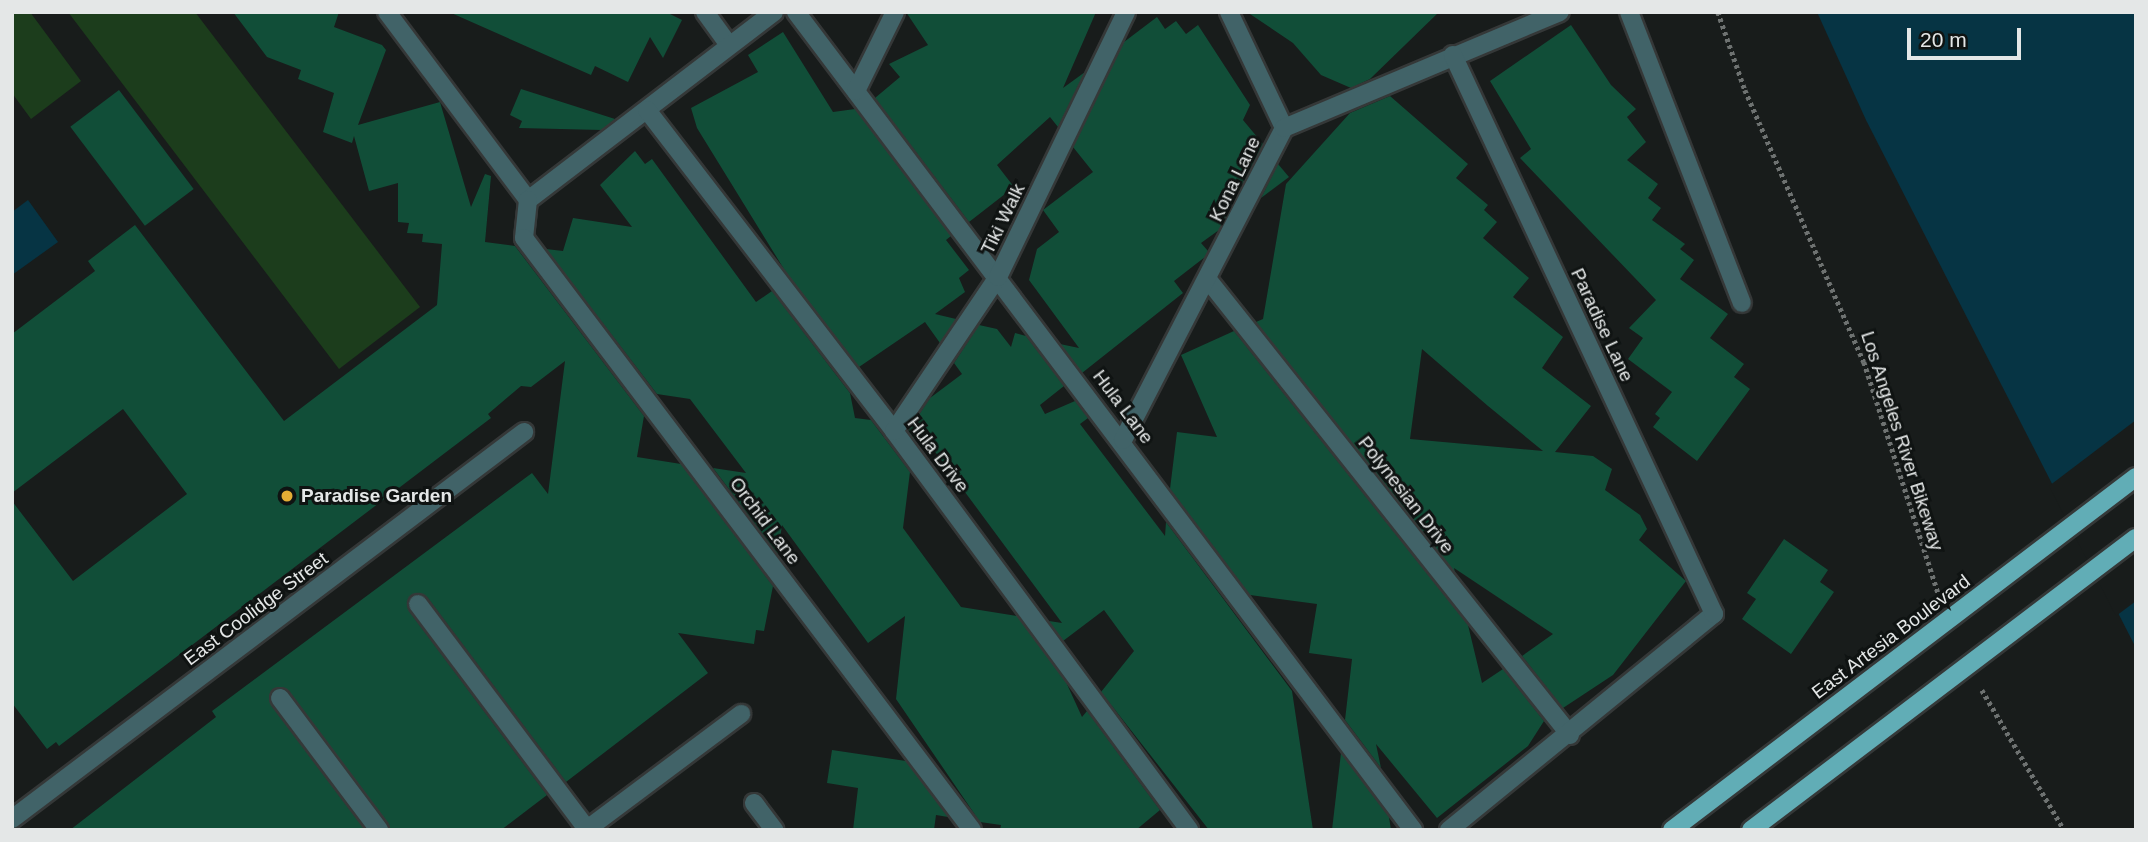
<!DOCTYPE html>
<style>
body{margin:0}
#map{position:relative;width:2148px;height:842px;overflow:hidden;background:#181c1b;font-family:Helvetica,sans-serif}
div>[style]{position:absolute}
.green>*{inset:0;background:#1c3d1c}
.water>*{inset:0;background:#063444}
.pier>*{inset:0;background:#181c1b}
.building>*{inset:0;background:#114e38;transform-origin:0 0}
.path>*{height:4.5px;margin-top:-2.25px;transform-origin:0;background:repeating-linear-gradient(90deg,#6e7271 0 3.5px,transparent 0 7px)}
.roads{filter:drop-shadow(2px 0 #353838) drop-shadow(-2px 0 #353838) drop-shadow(0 2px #353838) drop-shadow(0 -2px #353838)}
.service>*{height:18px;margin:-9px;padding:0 9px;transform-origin:9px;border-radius:9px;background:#416368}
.minor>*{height:18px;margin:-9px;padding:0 9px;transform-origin:9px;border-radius:9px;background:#416368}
.bridges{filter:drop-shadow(2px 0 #353838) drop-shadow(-2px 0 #353838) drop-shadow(0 2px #353838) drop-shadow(0 -2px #353838)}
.primary-bridge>*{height:18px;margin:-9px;padding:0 9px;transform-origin:9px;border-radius:9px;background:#61adb6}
.dots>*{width:19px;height:19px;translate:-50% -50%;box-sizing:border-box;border:4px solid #0f1312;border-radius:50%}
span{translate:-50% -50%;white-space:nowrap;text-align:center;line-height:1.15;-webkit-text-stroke:6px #0f1312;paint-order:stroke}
.street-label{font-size:19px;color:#e4e7e7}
.poi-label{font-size:19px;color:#e4e7e7;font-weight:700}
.left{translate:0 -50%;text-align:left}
.frame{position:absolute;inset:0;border:14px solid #e4e7e7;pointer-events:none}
.scale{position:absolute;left:1907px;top:28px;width:114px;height:32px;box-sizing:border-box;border:4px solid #e4e7e7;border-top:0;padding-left:9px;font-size:21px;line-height:24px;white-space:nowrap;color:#e4e7e7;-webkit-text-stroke:5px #0f1312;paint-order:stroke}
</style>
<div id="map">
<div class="green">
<div style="clip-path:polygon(12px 12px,30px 12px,81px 81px,31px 119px,12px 93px)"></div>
<div style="clip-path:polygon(68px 12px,195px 12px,420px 307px,339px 369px)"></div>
</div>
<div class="water">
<div style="clip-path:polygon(1817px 12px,2136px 12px,2136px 648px,1866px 120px)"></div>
<div style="clip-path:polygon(28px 200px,58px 242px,12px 275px,12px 212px)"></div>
</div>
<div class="pier">
<div style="clip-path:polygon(2136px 420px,2136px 601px,2116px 616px,2049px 486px)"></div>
</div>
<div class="building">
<div style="clip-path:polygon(233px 12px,339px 12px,334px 27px,382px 45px,386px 50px,358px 125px,440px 102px,471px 207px,485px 174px,491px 176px,485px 242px,515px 246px,644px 416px,637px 457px,681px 464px,773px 586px,764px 631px,756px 630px,754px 644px,678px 633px,708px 673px,566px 782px,427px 597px,411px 595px,409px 611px,547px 795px,501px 830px,390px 830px,289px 691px,279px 687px,270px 693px,271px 705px,365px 830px,70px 830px,216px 717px,212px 711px,532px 473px,548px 494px,565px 361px,531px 387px,521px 386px,488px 414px,491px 418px,59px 746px,56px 742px,47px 749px,12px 703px,12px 501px,73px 581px,187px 494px,123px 409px,12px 493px,12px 334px,95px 271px,88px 261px,135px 225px,284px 421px,437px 305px,442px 244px,422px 242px,423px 234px,407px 233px,409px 223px,398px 222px,398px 183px,369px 191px,354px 136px,352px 143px,323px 132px,334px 93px,298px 79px,301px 70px,267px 57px)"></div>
<div style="clip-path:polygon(449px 12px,666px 12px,682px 20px,663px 58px,650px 37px,628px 82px,595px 66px,591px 75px)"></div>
<div style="clip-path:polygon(906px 12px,1096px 12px,1063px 88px,1085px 72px,1058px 127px,1050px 117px,997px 165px,1014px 187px,969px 222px,875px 98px,900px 77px,889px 64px,928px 45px)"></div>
<div style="clip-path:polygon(1247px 12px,1439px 12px,1370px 79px,1351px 88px,1321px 75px,1293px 43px)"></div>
<div style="clip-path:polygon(1157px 17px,1165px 29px,1176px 21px,1186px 34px,1198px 25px,1250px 105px,1243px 120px,1263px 144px,1219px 230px,1201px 243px,1208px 251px,1205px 257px,1174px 281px,1183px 293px,1082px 373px,1060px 344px,1079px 348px,1029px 280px,1037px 249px,1059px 232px,1043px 210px,1093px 172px,1073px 147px,1124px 42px)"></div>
<div style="clip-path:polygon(1571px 25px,1611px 85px,1636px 109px,1627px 117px,1646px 142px,1627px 160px,1658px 184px,1648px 198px,1661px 208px,1652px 220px,1685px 244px,1680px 249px,1694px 260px,1680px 279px,1728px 314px,1710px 338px,1744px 364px,1734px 377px,1750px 389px,1697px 461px,1653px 427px,1660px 418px,1655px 414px,1672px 392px,1628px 359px,1643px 338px,1629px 328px,1656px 300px,1520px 158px,1531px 149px,1490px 81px)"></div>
<div style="clip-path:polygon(783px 32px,833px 112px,855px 109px,951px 236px,946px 240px,969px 270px,959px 278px,965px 292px,935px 314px,956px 319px,940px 343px,925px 322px,859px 367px,787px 274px,697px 128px,691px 108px,758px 72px,748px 55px)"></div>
<div style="clip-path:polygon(521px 89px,615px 119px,602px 130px,519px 128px,522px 121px,510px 115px)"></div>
<div style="left:119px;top:90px;width:124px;height:61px;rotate:53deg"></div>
<div style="clip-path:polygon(evenodd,1390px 96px,1468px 164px,1456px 178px,1488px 205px,1484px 210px,1497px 222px,1483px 238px,1529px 278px,1513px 297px,1563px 337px,1542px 368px,1591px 406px,1555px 452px,1593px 456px,1612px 469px,1605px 490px,1640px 515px,1647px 529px,1639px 540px,1686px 581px,1613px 675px,1563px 708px,1522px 656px,1553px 634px,1454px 568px,1455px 573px,1256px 322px,1263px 319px,1286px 184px,1350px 113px,1390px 96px,1422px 349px,1488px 406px,1543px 451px,1410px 439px,1422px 349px)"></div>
<div style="clip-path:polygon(635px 151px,645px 164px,652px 159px,756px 302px,772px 291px,850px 393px,855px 418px,871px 420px,910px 472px,903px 528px,961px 607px,1017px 616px,1066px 682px,1082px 717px,1087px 711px,1160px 810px,1136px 830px,1000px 830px,1001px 825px,980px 822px,896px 699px,905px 616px,868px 643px,782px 525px,778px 554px,713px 468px,746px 473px,690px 399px,657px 394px,546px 249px,563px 251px,573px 218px,632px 227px,600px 185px)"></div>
<div style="clip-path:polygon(1278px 164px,1289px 177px,1261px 198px)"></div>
<div style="clip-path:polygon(979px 325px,997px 329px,1011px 347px,1015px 333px,1026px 336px,1064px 386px,1040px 405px,1045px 414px,1075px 401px,1088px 418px,1080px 424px,1165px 536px,1166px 522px,1292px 691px,1313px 830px,1209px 830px,1101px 692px,1134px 651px,1104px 610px,1063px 641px,1049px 621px,1062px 623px,916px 426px,914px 439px,908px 431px,930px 398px,962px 374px,954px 363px)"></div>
<div style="clip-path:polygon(1234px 331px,1468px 625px,1482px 683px,1503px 669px,1544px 721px,1528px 746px,1437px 818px,1376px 744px,1381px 768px,1345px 720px,1352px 659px,1309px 653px,1317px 604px,1250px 595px,1170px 489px,1177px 432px,1217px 437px,1181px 355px)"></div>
<div style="clip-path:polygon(1784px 539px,1828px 570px,1820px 582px,1834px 592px,1791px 654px,1742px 619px,1756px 599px,1747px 593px)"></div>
<div style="clip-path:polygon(832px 750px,906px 761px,948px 817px,936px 815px,934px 830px,853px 830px,858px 788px,827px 783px)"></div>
<div style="clip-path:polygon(1341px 753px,1389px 817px,1391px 830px,1332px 830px)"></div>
</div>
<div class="path">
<div style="left:1718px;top:12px;width:83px;rotate:70.9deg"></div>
<div style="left:1745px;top:90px;width:297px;rotate:66.4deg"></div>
<div style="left:1864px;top:362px;width:243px;rotate:72.2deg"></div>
<div style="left:1982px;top:690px;width:162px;rotate:59.6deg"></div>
</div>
<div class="roads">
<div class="service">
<div style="left:387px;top:12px;width:235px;rotate:53.1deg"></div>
<div style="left:705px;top:12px;width:41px;rotate:54deg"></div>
<div style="left:774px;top:12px;width:310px;rotate:142.6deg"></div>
<div style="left:528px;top:200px;width:38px;rotate:96deg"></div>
<div style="left:524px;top:238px;width:742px;rotate:52.88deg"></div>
<div style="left:796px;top:12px;width:1025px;rotate:52.97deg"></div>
<div style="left:1229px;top:12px;width:128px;rotate:64.6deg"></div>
<div style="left:1629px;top:12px;width:312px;rotate:68.8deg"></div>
<div style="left:856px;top:91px;width:88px;rotate:-63.7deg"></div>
<div style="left:647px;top:110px;width:405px;rotate:52.4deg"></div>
<div style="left:894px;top:431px;width:496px;rotate:53.5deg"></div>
<div style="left:1209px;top:281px;width:580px;rotate:51.51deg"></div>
<div style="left:894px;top:431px;width:186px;rotate:-56deg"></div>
<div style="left:998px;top:277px;width:294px;rotate:-64.2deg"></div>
<div style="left:1123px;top:440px;width:351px;rotate:-62.7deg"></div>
<div style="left:1284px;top:128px;width:299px;rotate:-22.8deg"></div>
<div style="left:418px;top:604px;width:281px;rotate:53.1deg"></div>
<div style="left:280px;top:698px;width:165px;rotate:53.1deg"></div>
<div style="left:754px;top:803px;width:34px;rotate:53deg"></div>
<div style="left:12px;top:819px;width:642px;rotate:-37.08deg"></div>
<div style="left:1449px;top:830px;width:342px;rotate:-39.2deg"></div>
<div style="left:1714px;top:614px;width:617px;rotate:-115.03deg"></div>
</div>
<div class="minor">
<div style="left:586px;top:830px;width:194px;rotate:-36.8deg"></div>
</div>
</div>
<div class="bridges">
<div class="primary-bridge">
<div style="left:1672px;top:830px;width:583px;rotate:-37.26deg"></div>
<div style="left:1751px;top:830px;width:483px;rotate:-37.2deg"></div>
</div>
</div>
<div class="dots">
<div style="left:287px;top:496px;background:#e5ad35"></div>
</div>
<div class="street-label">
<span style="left:1235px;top:179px;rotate:-64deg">Kona Lane</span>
<span style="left:1003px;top:219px;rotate:-64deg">Tiki Walk</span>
<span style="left:1602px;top:325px;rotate:65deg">Paradise Lane</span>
<span style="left:1123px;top:407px;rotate:53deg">Hula Lane</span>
<span style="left:1902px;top:441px;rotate:72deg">Los Angeles River Bikeway</span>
<span style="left:938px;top:455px;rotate:53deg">Hula Drive</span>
<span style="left:1406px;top:495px;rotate:52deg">Polynesian Drive</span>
<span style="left:765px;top:521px;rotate:53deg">Orchid Lane</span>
<span style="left:256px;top:609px;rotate:-37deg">East Coolidge Street</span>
<span style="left:1891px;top:637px;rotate:-37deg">East Artesia Boulevard</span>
</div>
<div class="poi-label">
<span class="left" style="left:301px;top:496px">Paradise Garden</span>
</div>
<div class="frame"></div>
<div class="scale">20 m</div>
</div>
